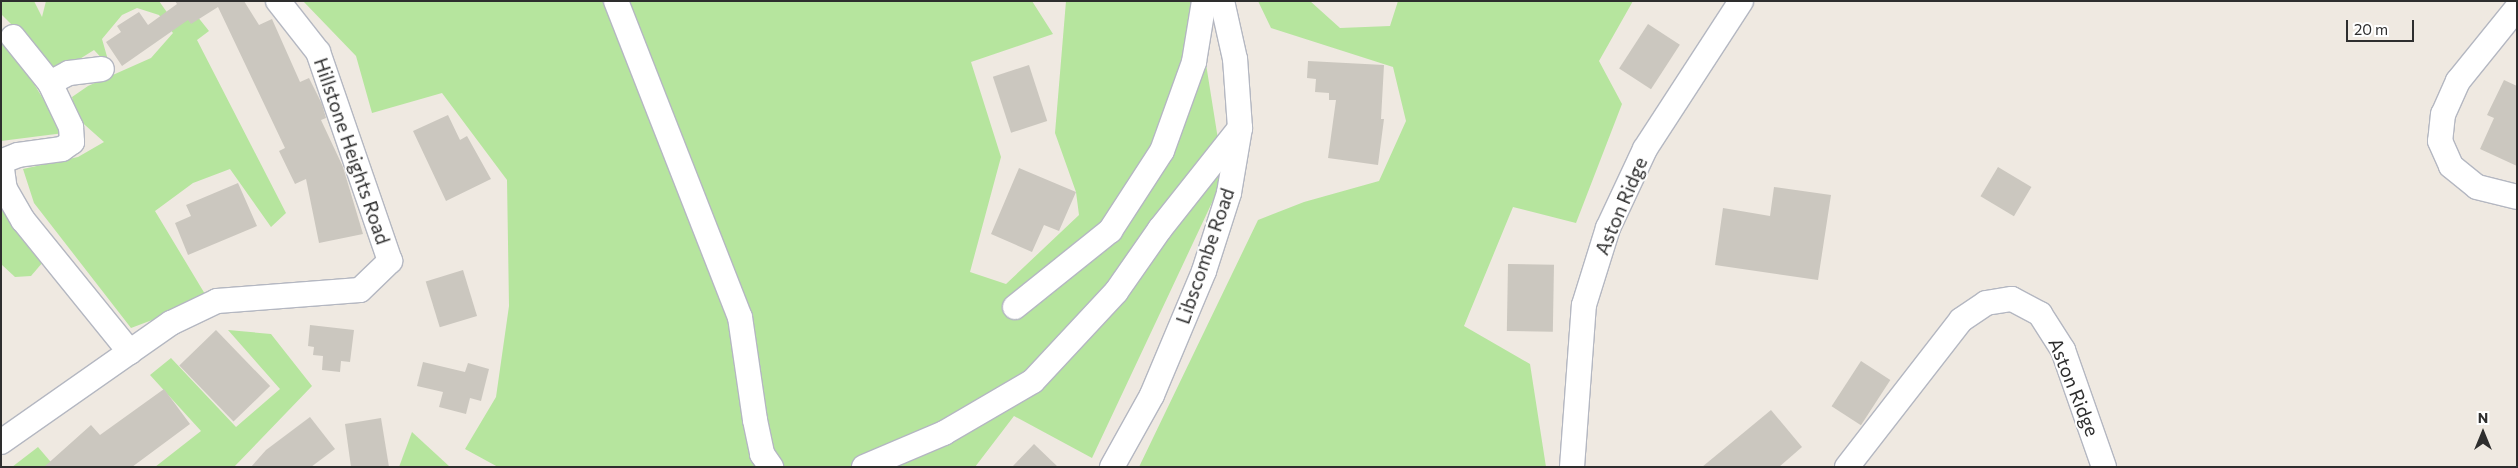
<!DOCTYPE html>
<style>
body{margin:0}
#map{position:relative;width:2518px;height:468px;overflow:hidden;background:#efe9e1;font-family:Commissioner,sans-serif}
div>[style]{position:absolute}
.green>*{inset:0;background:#b6e59e}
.building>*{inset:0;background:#cbc7bf;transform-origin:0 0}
.roads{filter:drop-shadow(1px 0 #b4b7c1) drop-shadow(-1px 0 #b4b7c1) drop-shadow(0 1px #b4b7c1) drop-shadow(0 -1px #b4b7c1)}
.minor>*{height:24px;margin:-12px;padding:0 12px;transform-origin:12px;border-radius:12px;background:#fff}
span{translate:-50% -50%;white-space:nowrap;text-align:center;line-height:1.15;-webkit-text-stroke:4px #fff;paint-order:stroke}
.street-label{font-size:19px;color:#2e2e2e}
.frame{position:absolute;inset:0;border:2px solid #2e2e2e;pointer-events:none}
.north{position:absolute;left:2458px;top:408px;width:50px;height:50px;-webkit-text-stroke:4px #fff;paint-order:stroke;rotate:0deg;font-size:14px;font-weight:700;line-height:20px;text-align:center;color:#2e2e2e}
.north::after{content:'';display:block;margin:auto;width:18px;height:22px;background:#2e2e2e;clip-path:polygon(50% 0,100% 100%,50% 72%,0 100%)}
.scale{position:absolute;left:2346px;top:20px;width:68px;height:22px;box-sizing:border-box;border:2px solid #2e2e2e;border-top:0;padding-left:6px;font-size:15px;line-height:18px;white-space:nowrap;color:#2e2e2e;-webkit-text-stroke:4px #fff;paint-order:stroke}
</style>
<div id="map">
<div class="green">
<div style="clip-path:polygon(1px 1px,34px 1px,42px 17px,46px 1px,159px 1px,171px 18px,193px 11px,209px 31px,197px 40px,286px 213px,271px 227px,230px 169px,193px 183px,155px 211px,208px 299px,131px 328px,34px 203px,23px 169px,78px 157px,104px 142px,76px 117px,72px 97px,88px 86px,151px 58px,173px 33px,159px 15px,137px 8px,122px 15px,102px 39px,110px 67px,94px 50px,59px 72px,1px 14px)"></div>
<div style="clip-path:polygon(303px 1px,1032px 1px,1053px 34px,971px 62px,1001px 157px,970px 272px,1006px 284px,1079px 215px,1076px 192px,1055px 133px,1066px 1px,1196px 1px,1224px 177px,1092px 458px,1014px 416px,975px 467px,498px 467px,465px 449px,496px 397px,509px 306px,507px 180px,442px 93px,372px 113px,356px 56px)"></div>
<div style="clip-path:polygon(1258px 1px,1310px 1px,1340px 28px,1390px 26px,1398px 1px,1633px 1px,1599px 61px,1622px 104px,1576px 223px,1513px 207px,1464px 326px,1530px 364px,1546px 467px,1139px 467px,1258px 220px,1304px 202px,1379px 181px,1406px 121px,1393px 67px,1271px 28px)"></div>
<div style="clip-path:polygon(1px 41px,20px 61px,64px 133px,1px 141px)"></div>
<div style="clip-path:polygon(1px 199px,43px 262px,31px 276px,15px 277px,1px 264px)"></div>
<div style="clip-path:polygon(228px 330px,271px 334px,312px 386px,234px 467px,155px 467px,201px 431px,150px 375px,171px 358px,236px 427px,280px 389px)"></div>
<div style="clip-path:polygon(412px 432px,450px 467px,399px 467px)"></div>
<div style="clip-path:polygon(38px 447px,55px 467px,12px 467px)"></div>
</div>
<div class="building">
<div style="clip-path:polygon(175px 1px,244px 1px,259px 25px,272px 19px,300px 82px,309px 78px,322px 104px,326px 118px,321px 120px,343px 167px,363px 234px,319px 243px,306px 179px,295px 184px,279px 151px,285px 148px,218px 7px,191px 24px,188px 20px,122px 66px,106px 42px,121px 32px,117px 26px,139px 12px,148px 25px,177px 4px)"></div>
<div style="left:1648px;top:24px;width:38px;height:53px;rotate:33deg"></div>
<div style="clip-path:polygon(1308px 61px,1384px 65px,1381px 119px,1384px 119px,1378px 165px,1328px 158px,1336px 100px,1329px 100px,1329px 93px,1315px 92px,1316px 79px,1307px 78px)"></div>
<div style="left:1029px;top:65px;width:59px;height:38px;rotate:72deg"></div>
<div style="clip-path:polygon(2504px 80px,2517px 86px,2517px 166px,2480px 149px,2494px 118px,2487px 115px)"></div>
<div style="clip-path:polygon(448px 115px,460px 140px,467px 136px,491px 179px,446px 201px,413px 131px)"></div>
<div style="left:1998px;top:167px;width:39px;height:34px;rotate:31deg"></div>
<div style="clip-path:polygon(1019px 168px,1076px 192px,1059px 231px,1044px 225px,1032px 252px,991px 234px)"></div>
<div style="clip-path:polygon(238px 183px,257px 226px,188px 255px,175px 223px,191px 216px,186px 205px)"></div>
<div style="clip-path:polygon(1774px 187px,1831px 195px,1818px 280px,1715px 265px,1723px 208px,1770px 216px)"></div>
<div style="left:1508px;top:264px;width:46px;height:67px;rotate:1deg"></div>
<div style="left:463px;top:270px;width:48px;height:39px;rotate:73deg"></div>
<div style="clip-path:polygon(310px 325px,354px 330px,350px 362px,341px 361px,340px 372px,322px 370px,323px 356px,313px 355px,314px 347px,308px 346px)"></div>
<div style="left:216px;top:330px;width:78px;height:51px;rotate:46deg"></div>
<div style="left:1861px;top:361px;width:35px;height:54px;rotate:33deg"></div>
<div style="clip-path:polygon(423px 362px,465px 372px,468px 363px,489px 369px,481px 401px,470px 398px,466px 414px,439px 407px,443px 392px,417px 386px)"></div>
<div style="clip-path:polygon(164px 389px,190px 424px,132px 467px,44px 467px,91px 425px,100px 435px)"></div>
<div style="clip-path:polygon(1771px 410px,1802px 447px,1779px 467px,1702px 467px)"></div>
<div style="clip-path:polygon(310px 417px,335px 449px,311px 467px,251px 467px,266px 450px)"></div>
<div style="clip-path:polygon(381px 418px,389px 467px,351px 467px,345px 424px)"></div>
<div style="clip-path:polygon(1034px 444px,1058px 467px,1012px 467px)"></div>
</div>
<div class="roads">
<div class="minor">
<div style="left:616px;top:1px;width:339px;rotate:68.6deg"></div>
<div style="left:740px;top:317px;width:104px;rotate:81.7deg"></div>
<div style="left:755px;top:420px;width:35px;rotate:78deg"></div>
<div style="left:762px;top:454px;width:16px;rotate:55deg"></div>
<div style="left:2517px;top:8px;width:94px;rotate:128.9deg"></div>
<div style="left:2458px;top:81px;width:36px;rotate:114deg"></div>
<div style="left:2443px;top:114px;width:27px;rotate:96deg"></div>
<div style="left:2440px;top:141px;width:27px;rotate:66deg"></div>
<div style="left:2451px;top:166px;width:33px;rotate:39deg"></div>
<div style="left:2477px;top:187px;width:41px;rotate:14deg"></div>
<div style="left:13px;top:37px;width:59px;rotate:51.2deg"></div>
<div style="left:50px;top:83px;width:49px;rotate:64.5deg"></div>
<div style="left:71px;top:127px;width:15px;rotate:86deg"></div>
<div style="left:72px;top:142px;width:12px;rotate:145deg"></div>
<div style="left:62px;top:149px;width:44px;rotate:172.2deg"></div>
<div style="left:18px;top:155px;width:18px;rotate:158deg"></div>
<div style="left:1px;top:162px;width:27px;rotate:82deg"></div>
<div style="left:5px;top:189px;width:36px;rotate:60deg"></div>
<div style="left:23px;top:220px;width:170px;rotate:51deg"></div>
<div style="left:50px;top:83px;width:21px;rotate:-28deg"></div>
<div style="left:69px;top:73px;width:33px;rotate:-7deg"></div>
<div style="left:1015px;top:307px;width:122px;rotate:-38.7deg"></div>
<div style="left:1110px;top:231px;width:95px;rotate:-57deg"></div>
<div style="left:1162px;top:151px;width:95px;rotate:-70.2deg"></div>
<div style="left:1194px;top:62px;width:62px;rotate:-80.7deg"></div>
<div style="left:1px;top:442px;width:208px;rotate:-35deg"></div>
<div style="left:171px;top:323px;width:51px;rotate:-25.6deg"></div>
<div style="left:217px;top:301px;width:143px;rotate:-4.4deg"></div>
<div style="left:360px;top:290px;width:42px;rotate:-44deg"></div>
<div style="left:390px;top:261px;width:221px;rotate:-109deg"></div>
<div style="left:318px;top:52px;width:65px;rotate:-128.1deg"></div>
<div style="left:864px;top:467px;width:87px;rotate:-23deg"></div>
<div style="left:944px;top:433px;width:103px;rotate:-30.3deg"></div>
<div style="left:1033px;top:381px;width:122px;rotate:-47deg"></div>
<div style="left:1116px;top:292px;width:77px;rotate:-55.1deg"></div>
<div style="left:1160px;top:229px;width:129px;rotate:-51.6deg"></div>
<div style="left:1112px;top:467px;width:82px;rotate:-60.9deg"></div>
<div style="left:1152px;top:395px;width:134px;rotate:-67.2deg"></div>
<div style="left:1204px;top:271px;width:82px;rotate:-72.2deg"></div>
<div style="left:1229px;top:193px;width:66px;rotate:-80.4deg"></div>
<div style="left:1240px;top:128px;width:69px;rotate:-94.1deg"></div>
<div style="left:1235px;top:59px;width:59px;rotate:-102.6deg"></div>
<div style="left:1572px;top:467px;width:162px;rotate:-85.8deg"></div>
<div style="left:1584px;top:305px;width:81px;rotate:-72.7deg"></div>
<div style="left:1608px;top:228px;width:87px;rotate:-64.9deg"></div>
<div style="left:1645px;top:149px;width:176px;rotate:-57deg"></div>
<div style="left:1847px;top:467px;width:186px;rotate:-52.2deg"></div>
<div style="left:1961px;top:320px;width:30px;rotate:-34deg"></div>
<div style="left:1986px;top:303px;width:26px;rotate:-9deg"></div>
<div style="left:2012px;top:299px;width:32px;rotate:28deg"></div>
<div style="left:2040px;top:314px;width:43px;rotate:57.4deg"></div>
<div style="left:2063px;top:350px;width:124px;rotate:70.7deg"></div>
</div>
</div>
<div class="street-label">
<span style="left:352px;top:151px;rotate:71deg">Hillstone Heights Road</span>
<span style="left:1621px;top:206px;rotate:-67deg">Aston Ridge</span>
<span style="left:1205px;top:256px;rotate:-71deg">Libscombe Road</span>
<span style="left:2074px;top:387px;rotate:68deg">Aston Ridge</span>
</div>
<div class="frame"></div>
<div class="north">N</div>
<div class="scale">20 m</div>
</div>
